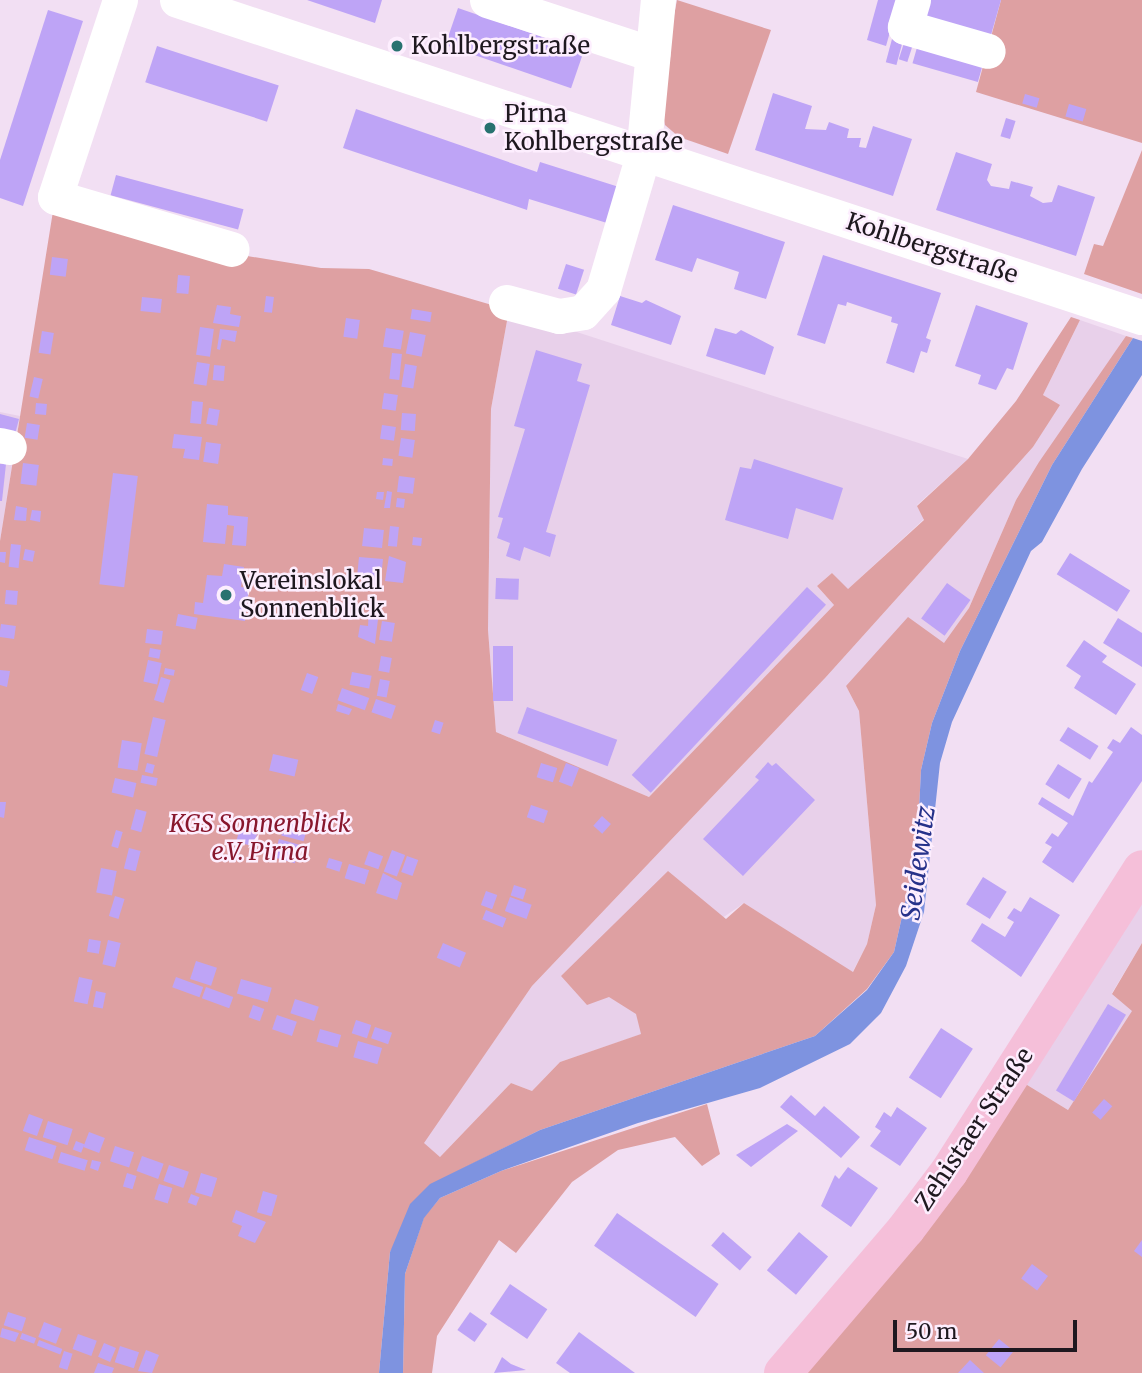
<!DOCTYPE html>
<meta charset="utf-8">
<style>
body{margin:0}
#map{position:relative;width:1142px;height:1373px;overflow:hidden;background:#f2dff3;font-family:Merriweather,serif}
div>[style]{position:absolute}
.built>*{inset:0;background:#e8d0ea}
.green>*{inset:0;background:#dea0a2}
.water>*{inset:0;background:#7e93e0}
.building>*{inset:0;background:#bea4f6;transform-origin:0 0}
.minor>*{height:35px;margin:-17.5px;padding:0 17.5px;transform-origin:17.5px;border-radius:17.5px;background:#fff}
.major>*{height:38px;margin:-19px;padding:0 19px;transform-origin:19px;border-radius:19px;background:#f5bfd9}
.dots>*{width:19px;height:19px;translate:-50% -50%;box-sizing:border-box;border:4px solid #fdeefe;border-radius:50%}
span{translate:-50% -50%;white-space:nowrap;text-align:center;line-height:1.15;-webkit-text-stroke:5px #fdeefe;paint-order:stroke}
.poi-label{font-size:24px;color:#1e181f}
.left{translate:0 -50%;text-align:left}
.street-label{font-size:24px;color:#1e181f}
.park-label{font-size:24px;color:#88172d;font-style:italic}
.water-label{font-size:26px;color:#26328a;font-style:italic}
.scale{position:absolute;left:893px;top:1320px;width:184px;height:32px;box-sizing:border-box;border:4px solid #1e181f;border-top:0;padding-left:9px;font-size:21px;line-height:24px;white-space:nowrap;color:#1e181f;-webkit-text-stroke:5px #fdeefe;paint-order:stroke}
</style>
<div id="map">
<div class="built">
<div style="clip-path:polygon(509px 310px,968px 459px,917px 505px,924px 519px,847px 590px,832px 573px,817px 586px,834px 605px,649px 797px,496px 732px,488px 630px,491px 409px)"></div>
<div style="clip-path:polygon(1080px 320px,1126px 336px,1016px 500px,969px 608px,944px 644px,846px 686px,859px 711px,876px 905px,867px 944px,852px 973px,744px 903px,609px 996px,637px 1014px,642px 1034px,560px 1062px,532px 1091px,511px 1083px,440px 1157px,423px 1143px,532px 986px,826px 677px,1033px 447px,1059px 405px,1043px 395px)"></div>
<div style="clip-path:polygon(0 412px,20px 416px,0 541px)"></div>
<div style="clip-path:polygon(1142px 891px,1142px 943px,1112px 993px,1133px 1011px,1068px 1110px,1019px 1080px)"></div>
</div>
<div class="green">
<div style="clip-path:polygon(677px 0,771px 30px,728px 154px,679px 137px,665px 125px,662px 110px,667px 51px)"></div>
<div style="clip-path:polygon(1001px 0,1142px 0,1142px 143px,976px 92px)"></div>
<div style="clip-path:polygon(1142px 150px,1142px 294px,1084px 274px,1094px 244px,1103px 246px)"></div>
<div style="clip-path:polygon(54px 205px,229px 253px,321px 268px,369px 269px,509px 310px,491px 409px,488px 630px,496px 732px,649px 797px,834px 605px,817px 586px,832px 573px,848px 589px,924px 520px,917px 506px,968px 459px,1016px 401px,1071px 317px,1080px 320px,1043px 395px,1060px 405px,1033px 447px,826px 677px,532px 986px,424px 1143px,440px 1157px,511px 1083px,532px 1091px,560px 1062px,641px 1034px,636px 1014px,609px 997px,587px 1005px,561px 976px,668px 871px,726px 919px,744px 903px,853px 972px,867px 944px,876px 905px,859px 711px,846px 686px,908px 617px,944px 643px,969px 608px,1016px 500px,1039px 462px,1126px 336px,1133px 338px,1052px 465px,960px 651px,932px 723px,921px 770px,917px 850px,894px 952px,867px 989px,815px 1036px,540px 1130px,430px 1185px,390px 1252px,379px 1373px,0 1373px,0 541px)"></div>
<div style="clip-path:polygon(1142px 943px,1142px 1373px,791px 1373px,1019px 1080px,1068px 1110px,1132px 1011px,1112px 994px)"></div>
<div style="clip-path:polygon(707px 1104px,720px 1154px,702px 1166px,675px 1137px,618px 1150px,572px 1182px,516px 1253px,499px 1240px,437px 1336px,432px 1373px,403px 1373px,405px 1274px,424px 1217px,440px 1198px,501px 1171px)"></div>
</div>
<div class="water">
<div style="clip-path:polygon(1133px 338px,1142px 341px,1142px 375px,1082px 469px,1042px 542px,1031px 551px,952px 722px,940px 763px,924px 912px,906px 966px,881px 1013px,850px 1044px,760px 1088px,638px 1123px,501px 1171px,440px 1198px,424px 1218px,405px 1274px,403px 1373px,379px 1373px,390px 1252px,410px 1204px,430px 1184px,540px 1130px,815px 1036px,867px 990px,894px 952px,917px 850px,921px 770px,932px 723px,960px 651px,1052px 465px)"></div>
</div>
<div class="building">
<div style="clip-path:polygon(307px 0,382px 0,375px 23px)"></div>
<div style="clip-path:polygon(878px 0,899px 0,886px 46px,867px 40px)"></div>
<div style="clip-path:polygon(926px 0,1001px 0,991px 35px,922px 16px)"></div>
<div style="left:458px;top:8px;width:133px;height:39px;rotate:19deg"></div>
<div style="clip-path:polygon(48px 10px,83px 21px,23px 206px,0 198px,0 160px)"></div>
<div style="left:892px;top:39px;width:11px;height:24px;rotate:15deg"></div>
<div style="left:904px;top:43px;width:9px;height:17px;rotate:18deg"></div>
<div style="left:918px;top:44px;width:68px;height:20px;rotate:16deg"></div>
<div style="left:157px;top:46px;width:128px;height:38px;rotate:18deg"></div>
<div style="clip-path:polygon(773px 93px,812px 106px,805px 129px,826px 130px,829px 122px,849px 129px,847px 138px,861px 138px,859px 147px,866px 148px,873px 126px,912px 139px,893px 196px,755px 150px)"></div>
<div style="left:1025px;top:94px;width:15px;height:10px;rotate:16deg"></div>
<div style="left:1069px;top:104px;width:18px;height:13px;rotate:16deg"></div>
<div style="clip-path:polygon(356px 109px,537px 172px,540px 162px,619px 187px,607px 223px,529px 199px,527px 210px,343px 148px)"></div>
<div style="left:1006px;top:118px;width:10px;height:19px;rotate:17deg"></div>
<div style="clip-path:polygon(956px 152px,992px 164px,987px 180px,991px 186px,1009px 189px,1011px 181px,1033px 187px,1030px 196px,1043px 203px,1052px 202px,1058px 185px,1095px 197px,1076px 256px,936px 210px)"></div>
<div style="left:116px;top:175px;width:132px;height:21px;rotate:15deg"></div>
<div style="clip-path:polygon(673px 205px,785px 242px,766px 299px,734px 289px,739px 272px,697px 258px,692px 272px,655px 260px)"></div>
<div style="clip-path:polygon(823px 255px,941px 293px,926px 338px,931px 340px,927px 353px,921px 351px,914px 373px,886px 363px,898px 324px,891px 322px,892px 317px,847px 302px,846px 306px,838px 304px,825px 344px,797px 335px)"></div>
<div style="left:52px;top:257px;width:16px;height:18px;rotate:7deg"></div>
<div style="left:566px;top:264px;width:19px;height:26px;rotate:18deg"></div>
<div style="left:178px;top:275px;width:12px;height:18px;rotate:5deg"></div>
<div style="left:266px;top:296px;width:8px;height:16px;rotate:7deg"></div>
<div style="clip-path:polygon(620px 296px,642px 303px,646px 300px,681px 316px,671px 345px,611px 325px)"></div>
<div style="left:142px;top:297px;width:20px;height:14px;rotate:6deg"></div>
<div style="clip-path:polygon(217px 305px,231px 307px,230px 314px,241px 316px,239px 327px,213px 323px)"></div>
<div style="clip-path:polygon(976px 305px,1028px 323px,1013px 370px,1007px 368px,996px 390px,978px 384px,981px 375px,955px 366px)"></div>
<div style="left:412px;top:309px;width:20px;height:10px;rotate:9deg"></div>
<div style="left:346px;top:318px;width:14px;height:19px;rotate:8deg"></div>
<div style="left:200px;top:327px;width:14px;height:28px;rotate:8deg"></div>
<div style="left:386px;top:328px;width:18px;height:19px;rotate:9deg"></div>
<div style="clip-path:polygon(715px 328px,736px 334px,741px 330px,774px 347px,765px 375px,706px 356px)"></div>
<div style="clip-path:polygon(220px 329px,237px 331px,235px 342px,222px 339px,220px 350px,217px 349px)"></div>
<div style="left:42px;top:331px;width:12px;height:22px;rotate:9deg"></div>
<div style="left:410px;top:332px;width:16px;height:22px;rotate:11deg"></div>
<div style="clip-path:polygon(536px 350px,582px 364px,577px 381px,590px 385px,546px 532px,556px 535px,550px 557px,524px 547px,520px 561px,506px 556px,510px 543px,497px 538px,503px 518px,498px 517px,525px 429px,514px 426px)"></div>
<div style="left:392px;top:353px;width:10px;height:26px;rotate:6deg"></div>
<div style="left:197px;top:362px;width:13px;height:22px;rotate:9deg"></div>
<div style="left:405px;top:364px;width:12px;height:23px;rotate:9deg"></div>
<div style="left:214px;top:365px;width:11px;height:15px;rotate:5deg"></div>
<div style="left:34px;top:377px;width:9px;height:20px;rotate:13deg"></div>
<div style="left:384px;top:393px;width:14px;height:16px;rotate:8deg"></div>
<div style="left:192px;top:401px;width:11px;height:22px;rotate:5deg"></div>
<div style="left:36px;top:403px;width:11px;height:11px;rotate:5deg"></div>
<div style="left:209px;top:408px;width:11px;height:16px;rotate:10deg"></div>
<div style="left:402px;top:413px;width:14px;height:17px;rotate:4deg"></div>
<div style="clip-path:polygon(0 414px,19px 419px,14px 438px,0 434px)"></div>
<div style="left:27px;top:423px;width:13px;height:15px;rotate:9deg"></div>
<div style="left:382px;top:425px;width:14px;height:14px;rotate:8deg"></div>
<div style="clip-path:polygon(174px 434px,202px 437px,199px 460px,183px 458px,185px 449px,172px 448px)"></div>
<div style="left:401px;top:438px;width:14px;height:18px;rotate:8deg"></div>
<div style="left:206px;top:442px;width:15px;height:20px;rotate:8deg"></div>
<div style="left:383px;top:458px;width:10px;height:7px;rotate:6deg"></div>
<div style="clip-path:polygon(754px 459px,843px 488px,833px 520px,796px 508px,788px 539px,725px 520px,740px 467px,751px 469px)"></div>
<div style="left:23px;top:463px;width:16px;height:21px;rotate:7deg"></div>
<div style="clip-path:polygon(0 464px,6px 464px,2px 501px,0 501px)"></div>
<div style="left:113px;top:473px;width:25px;height:112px;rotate:7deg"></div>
<div style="left:399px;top:476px;width:16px;height:16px;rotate:7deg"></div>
<div style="clip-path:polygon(387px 491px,392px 492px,390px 508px,384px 508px)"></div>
<div style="clip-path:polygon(377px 492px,384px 492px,383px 500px,376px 499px)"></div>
<div style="left:397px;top:498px;width:8px;height:9px;rotate:7deg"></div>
<div style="clip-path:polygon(207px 504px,228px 506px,228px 515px,248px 517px,246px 546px,232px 545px,234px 526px,227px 525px,225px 544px,203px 542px)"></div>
<div style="clip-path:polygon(16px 506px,27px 508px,26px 521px,14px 520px)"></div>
<div style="clip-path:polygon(32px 510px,41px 511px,40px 522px,30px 520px)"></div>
<div style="left:390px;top:526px;width:9px;height:20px;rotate:6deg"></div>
<div style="left:364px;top:528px;width:20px;height:18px;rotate:6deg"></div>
<div style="left:413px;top:537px;width:9px;height:8px;rotate:6deg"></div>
<div style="left:11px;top:544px;width:10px;height:23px;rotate:6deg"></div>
<div style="left:25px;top:549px;width:10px;height:11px;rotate:11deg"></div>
<div style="clip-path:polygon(0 552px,6px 552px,5px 563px,0 562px)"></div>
<div style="left:1070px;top:553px;width:71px;height:25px;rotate:32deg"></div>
<div style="clip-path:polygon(389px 556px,406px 562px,403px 583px,385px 581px)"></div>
<div style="clip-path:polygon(359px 557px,383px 559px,380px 589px,367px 588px,368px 578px,357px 577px)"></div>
<div style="clip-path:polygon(224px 564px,244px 567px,241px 587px,249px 588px,245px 621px,194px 614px,195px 602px,203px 603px,207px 575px,222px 576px)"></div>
<div style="left:496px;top:578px;width:23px;height:21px;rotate:2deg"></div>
<div style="left:947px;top:583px;width:29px;height:44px;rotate:36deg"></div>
<div style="left:807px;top:587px;width:26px;height:257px;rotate:43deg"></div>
<div style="left:6px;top:590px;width:12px;height:14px;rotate:5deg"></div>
<div style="clip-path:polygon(369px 609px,379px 611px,375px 644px,358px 637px,360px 625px,368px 626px)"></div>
<div style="left:178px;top:614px;width:20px;height:12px;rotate:11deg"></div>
<div style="clip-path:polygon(1118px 618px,1142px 633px,1142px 667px,1103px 643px)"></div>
<div style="left:382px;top:621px;width:13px;height:19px;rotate:9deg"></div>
<div style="left:1px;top:624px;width:15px;height:13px;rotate:8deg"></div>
<div style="left:147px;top:629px;width:16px;height:14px;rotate:7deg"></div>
<div style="clip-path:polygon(1084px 640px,1107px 656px,1102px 662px,1136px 684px,1116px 715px,1074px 688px,1081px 676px,1066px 666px)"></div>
<div style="left:493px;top:646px;width:20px;height:55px"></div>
<div style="left:150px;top:648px;width:11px;height:9px;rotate:10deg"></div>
<div style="left:381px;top:656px;width:11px;height:15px;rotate:10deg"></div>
<div style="left:148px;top:660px;width:14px;height:22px;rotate:12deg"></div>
<div style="left:165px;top:668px;width:10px;height:6px;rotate:11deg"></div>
<div style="clip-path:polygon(0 670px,10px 671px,7px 687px,0 685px)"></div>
<div style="left:352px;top:672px;width:20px;height:13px;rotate:11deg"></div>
<div style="left:307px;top:673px;width:12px;height:18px;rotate:20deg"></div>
<div style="left:161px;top:677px;width:10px;height:24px;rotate:17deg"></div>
<div style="left:380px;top:679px;width:10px;height:17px;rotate:11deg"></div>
<div style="left:342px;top:688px;width:29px;height:13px;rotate:20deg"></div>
<div style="left:376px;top:699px;width:21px;height:14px;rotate:19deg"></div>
<div style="clip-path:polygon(338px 704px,352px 709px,349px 715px,336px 711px)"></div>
<div style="left:527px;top:707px;width:96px;height:28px;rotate:20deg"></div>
<div style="left:153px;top:717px;width:13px;height:38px;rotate:13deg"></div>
<div style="left:435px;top:720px;width:9px;height:12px;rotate:18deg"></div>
<div style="left:1068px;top:727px;width:36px;height:16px;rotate:32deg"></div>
<div style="clip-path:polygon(1131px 727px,1142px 735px,1142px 781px,1073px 883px,1042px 862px,1052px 847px,1045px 843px,1052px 833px,1058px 837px,1068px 823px,1038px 804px,1042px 797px,1073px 816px,1089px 781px,1092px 783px,1113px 752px,1107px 748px,1113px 739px,1120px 743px)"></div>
<div style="left:122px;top:740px;width:20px;height:28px;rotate:9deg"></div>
<div style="left:273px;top:754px;width:26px;height:17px;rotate:13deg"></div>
<div style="clip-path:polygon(768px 762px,772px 766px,776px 763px,815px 800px,743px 876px,703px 839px,759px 780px,755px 777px)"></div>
<div style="left:147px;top:763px;width:8px;height:9px;rotate:14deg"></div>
<div style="left:541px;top:763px;width:17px;height:15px;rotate:17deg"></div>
<div style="left:566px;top:763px;width:14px;height:20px;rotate:21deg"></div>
<div style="left:1058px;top:764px;width:28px;height:24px;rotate:32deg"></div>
<div style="left:142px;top:775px;width:16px;height:8px;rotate:11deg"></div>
<div style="left:115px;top:778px;width:22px;height:15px;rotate:13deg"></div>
<div style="clip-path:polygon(0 802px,6px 802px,4px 818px,0 817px)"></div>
<div style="left:531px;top:805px;width:18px;height:13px;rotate:19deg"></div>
<div style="left:136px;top:809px;width:11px;height:21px;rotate:15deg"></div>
<div style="left:254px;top:816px;width:9px;height:12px;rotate:13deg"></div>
<div style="left:602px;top:816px;width:12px;height:13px;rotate:42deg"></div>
<div style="left:286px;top:818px;width:23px;height:18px;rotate:15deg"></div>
<div style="left:240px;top:828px;width:18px;height:14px;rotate:16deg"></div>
<div style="left:116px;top:830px;width:7px;height:17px;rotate:16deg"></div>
<div style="left:279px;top:839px;width:22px;height:19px;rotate:16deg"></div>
<div style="left:129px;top:848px;width:12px;height:21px;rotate:14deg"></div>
<div style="left:392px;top:850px;width:14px;height:23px;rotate:21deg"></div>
<div style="left:369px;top:851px;width:15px;height:14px;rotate:20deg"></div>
<div style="left:407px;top:856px;width:12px;height:17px;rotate:20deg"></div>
<div style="left:329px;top:858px;width:14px;height:10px;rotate:17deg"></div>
<div style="left:349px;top:864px;width:21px;height:15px;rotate:17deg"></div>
<div style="left:101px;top:868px;width:16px;height:25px;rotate:11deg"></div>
<div style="clip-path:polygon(383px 873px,402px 883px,397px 900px,376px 893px)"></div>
<div style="left:983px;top:877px;width:28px;height:32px;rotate:32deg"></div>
<div style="left:514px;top:885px;width:13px;height:11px;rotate:18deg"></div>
<div style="left:486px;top:891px;width:12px;height:15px;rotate:20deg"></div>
<div style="left:115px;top:896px;width:10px;height:21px;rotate:17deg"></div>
<div style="left:510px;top:897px;width:23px;height:15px;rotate:20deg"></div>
<div style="clip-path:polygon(1030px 897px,1060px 915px,1021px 977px,971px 941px,982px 923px,1005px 937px,1014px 922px,1007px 918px,1014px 908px,1021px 912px)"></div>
<div style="left:486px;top:910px;width:22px;height:10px;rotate:22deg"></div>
<div style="left:89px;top:939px;width:12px;height:13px;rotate:9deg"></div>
<div style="left:108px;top:940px;width:13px;height:25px;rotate:13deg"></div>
<div style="left:443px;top:943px;width:25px;height:16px;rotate:23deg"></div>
<div style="left:196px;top:961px;width:22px;height:19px;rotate:18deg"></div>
<div style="left:79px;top:977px;width:14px;height:25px;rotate:12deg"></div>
<div style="left:176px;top:977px;width:29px;height:11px;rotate:20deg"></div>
<div style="left:241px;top:979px;width:32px;height:15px;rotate:16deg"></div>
<div style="left:206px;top:987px;width:29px;height:12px;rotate:20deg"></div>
<div style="left:96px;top:991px;width:10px;height:16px;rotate:11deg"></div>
<div style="left:295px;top:999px;width:25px;height:15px;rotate:18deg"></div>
<div style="left:1108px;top:1004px;width:21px;height:101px;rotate:31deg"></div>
<div style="left:253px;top:1005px;width:12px;height:13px;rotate:20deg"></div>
<div style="left:277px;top:1015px;width:21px;height:15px;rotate:19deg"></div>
<div style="left:356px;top:1020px;width:16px;height:14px;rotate:18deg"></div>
<div style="left:375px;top:1027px;width:18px;height:12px;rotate:19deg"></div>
<div style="left:941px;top:1028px;width:38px;height:59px;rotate:33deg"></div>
<div style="left:320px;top:1029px;width:22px;height:13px;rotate:16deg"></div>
<div style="left:358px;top:1041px;width:25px;height:17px;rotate:16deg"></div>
<div style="clip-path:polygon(791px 1095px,815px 1116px,824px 1106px,860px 1137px,841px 1158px,780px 1107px)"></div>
<div style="left:1104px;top:1099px;width:11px;height:18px;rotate:41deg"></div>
<div style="clip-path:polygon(897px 1107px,927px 1128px,900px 1166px,870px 1146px,881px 1131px,875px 1127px,884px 1112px,891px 1117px)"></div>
<div style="left:29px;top:1114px;width:15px;height:18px;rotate:20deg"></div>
<div style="left:48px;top:1121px;width:26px;height:17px;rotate:18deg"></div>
<div style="clip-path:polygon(787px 1124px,798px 1131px,751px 1167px,736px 1155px)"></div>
<div style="left:89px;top:1132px;width:17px;height:16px;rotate:21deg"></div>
<div style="left:29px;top:1137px;width:29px;height:14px;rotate:18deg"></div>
<div style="left:76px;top:1141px;width:9px;height:9px;rotate:21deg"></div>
<div style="left:115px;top:1146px;width:20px;height:16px;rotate:18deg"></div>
<div style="left:61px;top:1152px;width:28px;height:11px;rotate:17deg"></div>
<div style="left:142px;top:1156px;width:23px;height:16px;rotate:20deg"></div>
<div style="clip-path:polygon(92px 1160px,101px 1162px,98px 1171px,90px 1168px)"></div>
<div style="left:169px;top:1165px;width:21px;height:17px;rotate:19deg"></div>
<div style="clip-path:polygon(848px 1167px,878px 1188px,851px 1227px,821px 1206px,835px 1175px,839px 1179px)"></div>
<div style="left:127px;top:1173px;width:10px;height:14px;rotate:17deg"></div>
<div style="left:201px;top:1173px;width:17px;height:20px;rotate:17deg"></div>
<div style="left:159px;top:1184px;width:14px;height:16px;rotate:17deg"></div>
<div style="left:263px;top:1191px;width:15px;height:22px;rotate:16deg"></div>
<div style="left:191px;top:1194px;width:9px;height:9px;rotate:21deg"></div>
<div style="clip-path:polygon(236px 1210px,266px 1222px,255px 1243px,238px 1236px,242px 1226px,232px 1222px)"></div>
<div style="left:617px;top:1213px;width:124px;height:40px;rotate:35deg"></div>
<div style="left:723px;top:1232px;width:38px;height:18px;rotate:41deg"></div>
<div style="left:799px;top:1232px;width:38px;height:50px;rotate:40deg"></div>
<div style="clip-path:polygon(1142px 1240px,1142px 1257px,1134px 1251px)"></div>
<div style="left:1032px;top:1264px;width:20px;height:18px;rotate:37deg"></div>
<div style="left:510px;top:1284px;width:45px;height:36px;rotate:34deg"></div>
<div style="left:8px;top:1312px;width:19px;height:14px;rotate:18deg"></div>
<div style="left:470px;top:1312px;width:21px;height:22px;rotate:35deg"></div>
<div style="left:44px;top:1322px;width:19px;height:16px;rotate:21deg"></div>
<div style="clip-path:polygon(2px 1328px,19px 1333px,15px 1342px,0 1337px)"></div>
<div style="clip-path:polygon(579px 1332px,635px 1373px,570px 1373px,556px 1363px)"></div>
<div style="left:22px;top:1333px;width:15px;height:6px;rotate:20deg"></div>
<div style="left:78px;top:1334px;width:20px;height:16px;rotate:20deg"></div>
<div style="left:999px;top:1339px;width:19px;height:21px;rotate:39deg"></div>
<div style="left:39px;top:1340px;width:25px;height:6px;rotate:21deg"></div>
<div style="left:104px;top:1343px;width:13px;height:15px;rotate:23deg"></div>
<div style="left:120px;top:1346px;width:20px;height:17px;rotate:18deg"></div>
<div style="clip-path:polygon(146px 1350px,159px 1355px,152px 1373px,138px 1371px)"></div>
<div style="left:64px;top:1351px;width:9px;height:17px;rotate:18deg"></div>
<div style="clip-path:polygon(502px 1357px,511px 1364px,526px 1370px,494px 1373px)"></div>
<div style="clip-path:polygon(970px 1360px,984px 1373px,958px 1373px)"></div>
<div style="clip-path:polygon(98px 1363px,114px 1368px,112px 1373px,94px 1373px)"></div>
</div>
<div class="minor">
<div style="left:120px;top:0;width:207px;rotate:108.3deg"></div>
<div style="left:55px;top:197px;width:184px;rotate:16.4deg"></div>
<div style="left:177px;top:0;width:1015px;rotate:18.2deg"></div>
<div style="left:487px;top:0;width:174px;rotate:18.1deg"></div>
<div style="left:913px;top:0;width:28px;rotate:107deg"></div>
<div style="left:905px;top:27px;width:86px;rotate:16.1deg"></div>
<div style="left:506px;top:302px;width:55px;rotate:14.8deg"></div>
<div style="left:559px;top:316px;width:24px;rotate:-9deg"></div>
<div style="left:583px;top:312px;width:30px;rotate:-48deg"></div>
<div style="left:603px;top:290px;width:141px;rotate:-73.5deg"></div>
<div style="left:643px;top:155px;width:156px;rotate:-84.5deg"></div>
<div style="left:0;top:445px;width:9px;rotate:13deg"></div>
</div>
<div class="major">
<div style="left:783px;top:1373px;width:189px;rotate:-49.5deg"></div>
<div style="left:906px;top:1229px;width:71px;rotate:-53deg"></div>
<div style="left:949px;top:1172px;width:359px;rotate:-57.5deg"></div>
</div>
<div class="dots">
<div style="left:397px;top:46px;background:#287270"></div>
<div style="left:490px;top:128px;background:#287270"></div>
<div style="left:226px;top:595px;background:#287270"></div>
</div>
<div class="poi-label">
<span class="left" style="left:411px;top:46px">Kohlbergstraße</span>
<span class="left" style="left:504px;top:128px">Pirna<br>Kohlbergstraße</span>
<span class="left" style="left:240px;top:595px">Vereinslokal<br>Sonnenblick</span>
</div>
<div class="street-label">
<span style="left:932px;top:248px;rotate:18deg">Kohlbergstraße</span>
<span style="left:974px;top:1129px;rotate:-56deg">Zehistaer Straße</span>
</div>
<div class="park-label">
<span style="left:260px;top:838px">KGS Sonnenblick<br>e.V. Pirna</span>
</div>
<div class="water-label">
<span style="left:918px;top:863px;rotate:-82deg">Seidewitz</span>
</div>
<div class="scale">50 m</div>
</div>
